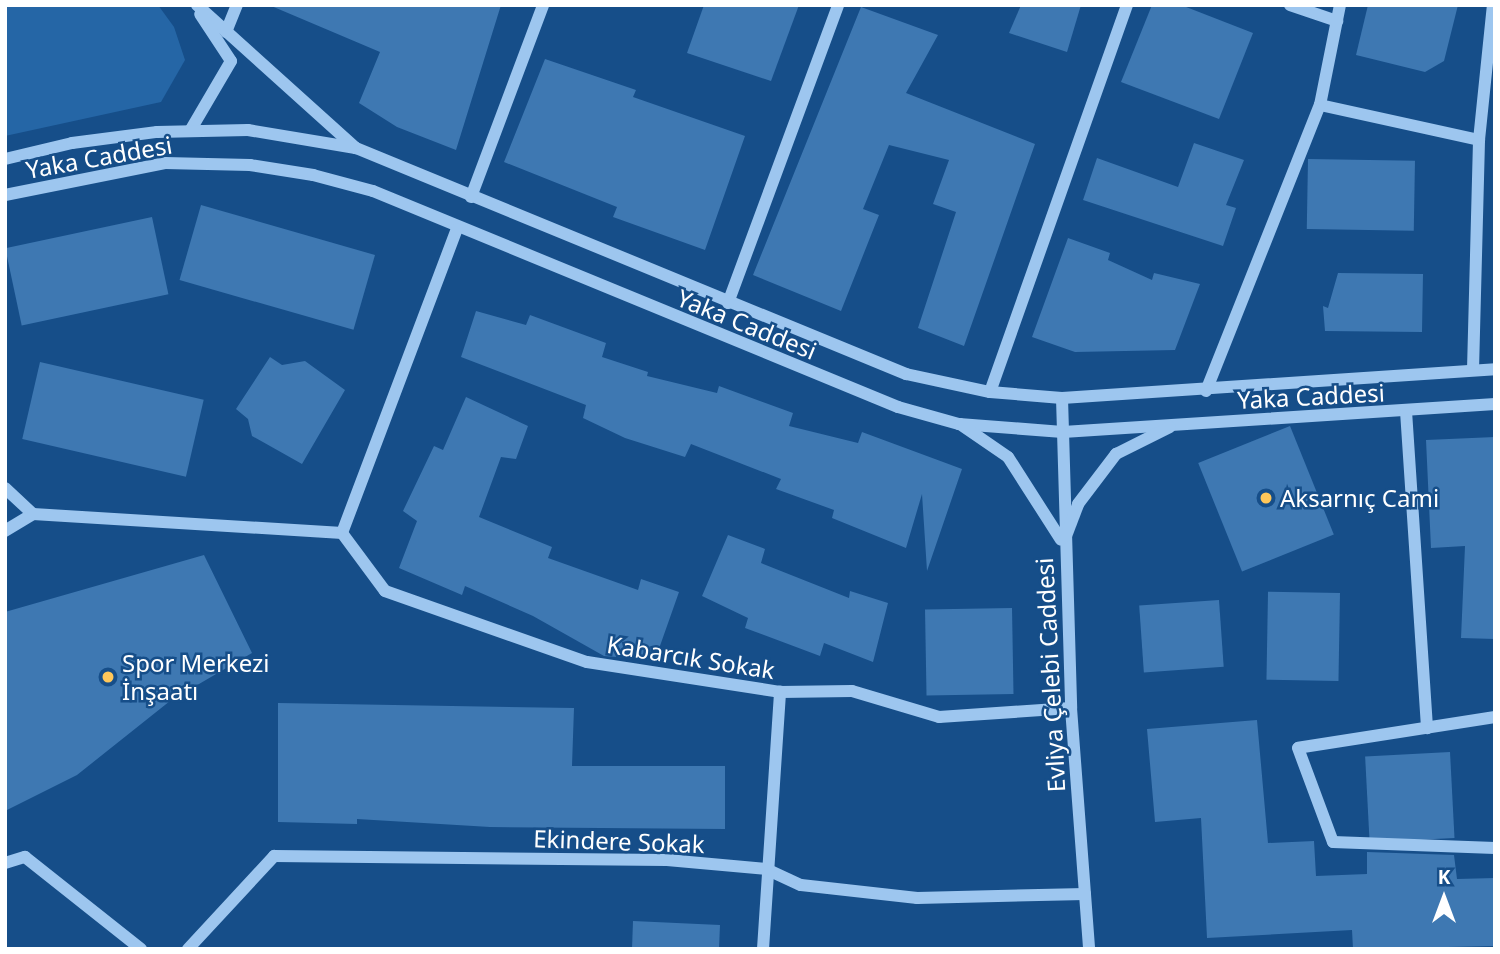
<!DOCTYPE html>
<meta charset="utf-8">
<style>
body{margin:0}
#map{position:relative;width:1500px;height:954px;overflow:hidden;background:#164e89;font-family:"Noto Sans",sans-serif}
div>[style]{position:absolute}
.green>*{inset:0;background:#2566a6}
.building>*{inset:0;background:#3e78b2;transform-origin:0 0}
.minor>*{height:12px;margin:-6px;padding:0 6px;transform-origin:6px;border-radius:6px;background:#9dc6ef}
.dots>*{width:19px;height:19px;translate:-50% -50%;box-sizing:border-box;border:4px solid #164e89;border-radius:50%}
span{translate:-50% -50%;white-space:nowrap;text-align:center;line-height:1.15;-webkit-text-stroke:5px #164e89;paint-order:stroke}
.street-label{font-size:24px;color:#fff}
.poi-label{font-size:24px;color:#fff}
.left{translate:0 -50%;text-align:left}
.frame{position:absolute;inset:0;border:7px solid #fff;pointer-events:none}
.north{position:absolute;left:1409px;top:863px;width:70px;height:70px;-webkit-text-stroke:5px #164e89;paint-order:stroke;rotate:0deg;font-size:19px;font-weight:700;line-height:28px;text-align:center;color:#fff}
.north::after{content:'';display:block;margin:auto;width:24px;height:32px;background:#fff;clip-path:polygon(50% 0,100% 100%,50% 72%,0 100%)}
</style>
<div id="map">
<div class="green">
<div style="clip-path:polygon(5px 5px,158px 5px,174px 27px,185px 60px,161px 102px,5px 136px)"></div>
</div>
<div class="building">
<div style="clip-path:polygon(269px 5px,501px 5px,456px 150px,397px 127px,359px 103px,380px 52px)"></div>
<div style="clip-path:polygon(704px 5px,799px 5px,771px 81px,687px 53px)"></div>
<div style="clip-path:polygon(1021px 5px,1081px 5px,1067px 52px,1009px 33px)"></div>
<div style="clip-path:polygon(1152px 5px,1181px 5px,1253px 33px,1219px 119px,1121px 82px)"></div>
<div style="clip-path:polygon(1368px 5px,1458px 5px,1444px 61px,1425px 72px,1356px 55px)"></div>
<div style="clip-path:polygon(861px 7px,938px 35px,906px 93px,1035px 144px,964px 346px,918px 328px,956px 212px,933px 204px,949px 160px,889px 145px,863px 209px,879px 215px,841px 311px,753px 275px)"></div>
<div style="clip-path:polygon(545px 59px,636px 90px,633px 97px,745px 136px,705px 250px,613px 217px,617px 207px,504px 162px)"></div>
<div style="clip-path:polygon(1194px 143px,1244px 160px,1226px 205px,1236px 208px,1223px 246px,1083px 200px,1097px 158px,1178px 187px)"></div>
<div style="left:1308px;top:159px;width:107px;height:70px;rotate:1deg"></div>
<div style="left:201px;top:205px;width:181px;height:78px;rotate:16deg"></div>
<div style="left:152px;top:217px;width:79px;height:150px;rotate:78deg"></div>
<div style="clip-path:polygon(1068px 238px,1110px 253px,1108px 260px,1152px 280px,1154px 273px,1200px 284px,1175px 350px,1075px 352px,1032px 337px)"></div>
<div style="clip-path:polygon(1338px 273px,1423px 274px,1422px 332px,1325px 331px,1323px 306px,1328px 308px)"></div>
<div style="clip-path:polygon(476px 311px,526px 325px,530px 315px,606px 343px,602px 357px,648px 372px,647px 376px,717px 393px,719px 386px,793px 413px,789px 426px,858px 443px,862px 432px,962px 469px,927px 571px,922px 494px,906px 548px,832px 518px,834px 510px,776px 489px,781px 479px,691px 444px,685px 457px,625px 438px,583px 418px,586px 405px,461px 357px)"></div>
<div style="clip-path:polygon(270px 357px,282px 365px,305px 361px,345px 390px,302px 464px,252px 436px,248px 419px,236px 409px)"></div>
<div style="left:40px;top:362px;width:168px;height:79px;rotate:13deg"></div>
<div style="clip-path:polygon(466px 397px,528px 426px,516px 459px,501px 457px,479px 517px,552px 547px,548px 558px,638px 590px,641px 579px,679px 592px,655px 660px,604px 656px,533px 616px,465px 586px,462px 595px,399px 568px,417px 521px,403px 511px,434px 446px,443px 450px)"></div>
<div style="left:1290px;top:426px;width:117px;height:99px;rotate:68deg"></div>
<div style="clip-path:polygon(1495px 437px,1495px 639px,1461px 638px,1465px 546px,1431px 548px,1426px 440px)"></div>
<div style="clip-path:polygon(728px 535px,765px 549px,761px 563px,849px 598px,850px 591px,888px 603px,873px 662px,824px 643px,820px 656px,745px 628px,748px 618px,702px 596px)"></div>
<div style="clip-path:polygon(204px 555px,252px 653px,170px 701px,77px 775px,5px 811px,5px 612px)"></div>
<div style="left:1340px;top:593px;width:88px;height:72px;rotate:91deg"></div>
<div style="left:1219px;top:600px;width:67px;height:80px;rotate:86deg"></div>
<div style="left:1012px;top:608px;width:86px;height:87px;rotate:89deg"></div>
<div style="clip-path:polygon(278px 703px,574px 708px,572px 766px,725px 766px,725px 829px,490px 827px,357px 819px,357px 824px,278px 822px)"></div>
<div style="clip-path:polygon(1257px 720px,1268px 843px,1314px 841px,1316px 876px,1367px 874px,1367px 852px,1454px 855px,1457px 879px,1495px 878px,1495px 946px,1353px 949px,1352px 930px,1207px 938px,1201px 818px,1155px 822px,1147px 729px)"></div>
<div style="left:1450px;top:752px;width:86px;height:85px;rotate:87deg"></div>
<div style="clip-path:polygon(633px 921px,720px 925px,719px 949px,632px 949px)"></div>
</div>
<div class="minor">
<div style="left:197px;top:5px;width:214px;rotate:42deg"></div>
<div style="left:1290px;top:5px;width:50px;rotate:18.8deg"></div>
<div style="left:226px;top:32px;width:29px;rotate:-68deg"></div>
<div style="left:1320px;top:105px;width:163px;rotate:12.4deg"></div>
<div style="left:190px;top:131px;width:81px;rotate:-59.6deg"></div>
<div style="left:231px;top:61px;width:56px;rotate:-123.4deg"></div>
<div style="left:5px;top:159px;width:69px;rotate:-13.4deg"></div>
<div style="left:72px;top:143px;width:86px;rotate:-7.4deg"></div>
<div style="left:157px;top:132px;width:91px;rotate:-1.3deg"></div>
<div style="left:248px;top:130px;width:109px;rotate:9.5deg"></div>
<div style="left:356px;top:148px;width:595px;rotate:22.34deg"></div>
<div style="left:906px;top:374px;width:86px;rotate:12.1deg"></div>
<div style="left:990px;top:392px;width:72px;rotate:4.8deg"></div>
<div style="left:1062px;top:398px;width:434px;rotate:-3.8deg"></div>
<div style="left:5px;top:195px;width:163px;rotate:-11.3deg"></div>
<div style="left:165px;top:163px;width:85px;rotate:1.3deg"></div>
<div style="left:250px;top:165px;width:64px;rotate:9deg"></div>
<div style="left:313px;top:175px;width:62px;rotate:14.9deg"></div>
<div style="left:373px;top:191px;width:568px;rotate:22.36deg"></div>
<div style="left:898px;top:407px;width:63px;rotate:15.6deg"></div>
<div style="left:959px;top:424px;width:104px;rotate:4.4deg"></div>
<div style="left:1063px;top:432px;width:433px;rotate:-3.7deg"></div>
<div style="left:471px;top:197px;width:205px;rotate:-69.4deg"></div>
<div style="left:728px;top:303px;width:318px;rotate:-69.7deg"></div>
<div style="left:1473px;top:370px;width:230px;rotate:-88.5deg"></div>
<div style="left:1479px;top:140px;width:136px;rotate:-84.1deg"></div>
<div style="left:1206px;top:391px;width:308px;rotate:-68.3deg"></div>
<div style="left:1320px;top:105px;width:102px;rotate:-78.7deg"></div>
<div style="left:990px;top:392px;width:411px;rotate:-70.5deg"></div>
<div style="left:1062px;top:398px;width:310px;rotate:88.3deg"></div>
<div style="left:1071px;top:708px;width:242px;rotate:85.7deg"></div>
<div style="left:1406px;top:411px;width:318px;rotate:86.2deg"></div>
<div style="left:960px;top:424px;width:58px;rotate:34.5deg"></div>
<div style="left:1008px;top:457px;width:98px;rotate:57.4deg"></div>
<div style="left:5px;top:488px;width:38px;rotate:43deg"></div>
<div style="left:33px;top:514px;width:33px;rotate:149deg"></div>
<div style="left:33px;top:514px;width:310px;rotate:3.5deg"></div>
<div style="left:342px;top:533px;width:325px;rotate:-69.3deg"></div>
<div style="left:342px;top:533px;width:72px;rotate:53.4deg"></div>
<div style="left:385px;top:591px;width:214px;rotate:19.4deg"></div>
<div style="left:587px;top:662px;width:195px;rotate:8.8deg"></div>
<div style="left:780px;top:692px;width:72px;rotate:-0.8deg"></div>
<div style="left:852px;top:691px;width:91px;rotate:16.6deg"></div>
<div style="left:939px;top:717px;width:132px;rotate:-3.9deg"></div>
<div style="left:1066px;top:536px;width:34px;rotate:-69deg"></div>
<div style="left:1078px;top:504px;width:63px;rotate:-52.8deg"></div>
<div style="left:1116px;top:454px;width:60px;rotate:-26.6deg"></div>
<div style="left:1495px;top:717px;width:199px;rotate:171.1deg"></div>
<div style="left:1298px;top:748px;width:100px;rotate:69.6deg"></div>
<div style="left:1333px;top:842px;width:162px;rotate:2.1deg"></div>
<div style="left:5px;top:863px;width:21px;rotate:-17deg"></div>
<div style="left:25px;top:857px;width:148px;rotate:38.4deg"></div>
<div style="left:188px;top:949px;width:127px;rotate:-47.2deg"></div>
<div style="left:274px;top:856px;width:393px;rotate:0.6deg"></div>
<div style="left:667px;top:860px;width:99px;rotate:5.2deg"></div>
<div style="left:766px;top:869px;width:38px;rotate:25deg"></div>
<div style="left:801px;top:885px;width:117px;rotate:6.4deg"></div>
<div style="left:917px;top:898px;width:168px;rotate:-1.4deg"></div>
<div style="left:763px;top:949px;width:258px;rotate:-86.2deg"></div>
</div>
<div class="dots">
<div style="left:1266px;top:498px;background:#ffc75a"></div>
<div style="left:108px;top:677px;background:#ffc75a"></div>
</div>
<div class="street-label">
<span style="left:99px;top:157px;rotate:-10deg">Yaka Caddesi</span>
<span style="left:747px;top:324px;rotate:22deg">Yaka Caddesi</span>
<span style="left:1311px;top:396px;rotate:-3deg">Yaka Caddesi</span>
<span style="left:691px;top:657px;rotate:9deg">Kabarcık Sokak</span>
<span style="left:1050px;top:675px;rotate:-93deg">Evliya Çelebi Caddesi</span>
<span style="left:619px;top:841px;rotate:2deg">Ekindere Sokak</span>
</div>
<div class="poi-label">
<span class="left" style="left:1280px;top:498px">Aksarnıç Cami</span>
<span class="left" style="left:122px;top:677px">Spor Merkezi<br>İnşaatı</span>
</div>
<div class="frame"></div>
<div class="north">K</div>
</div>
